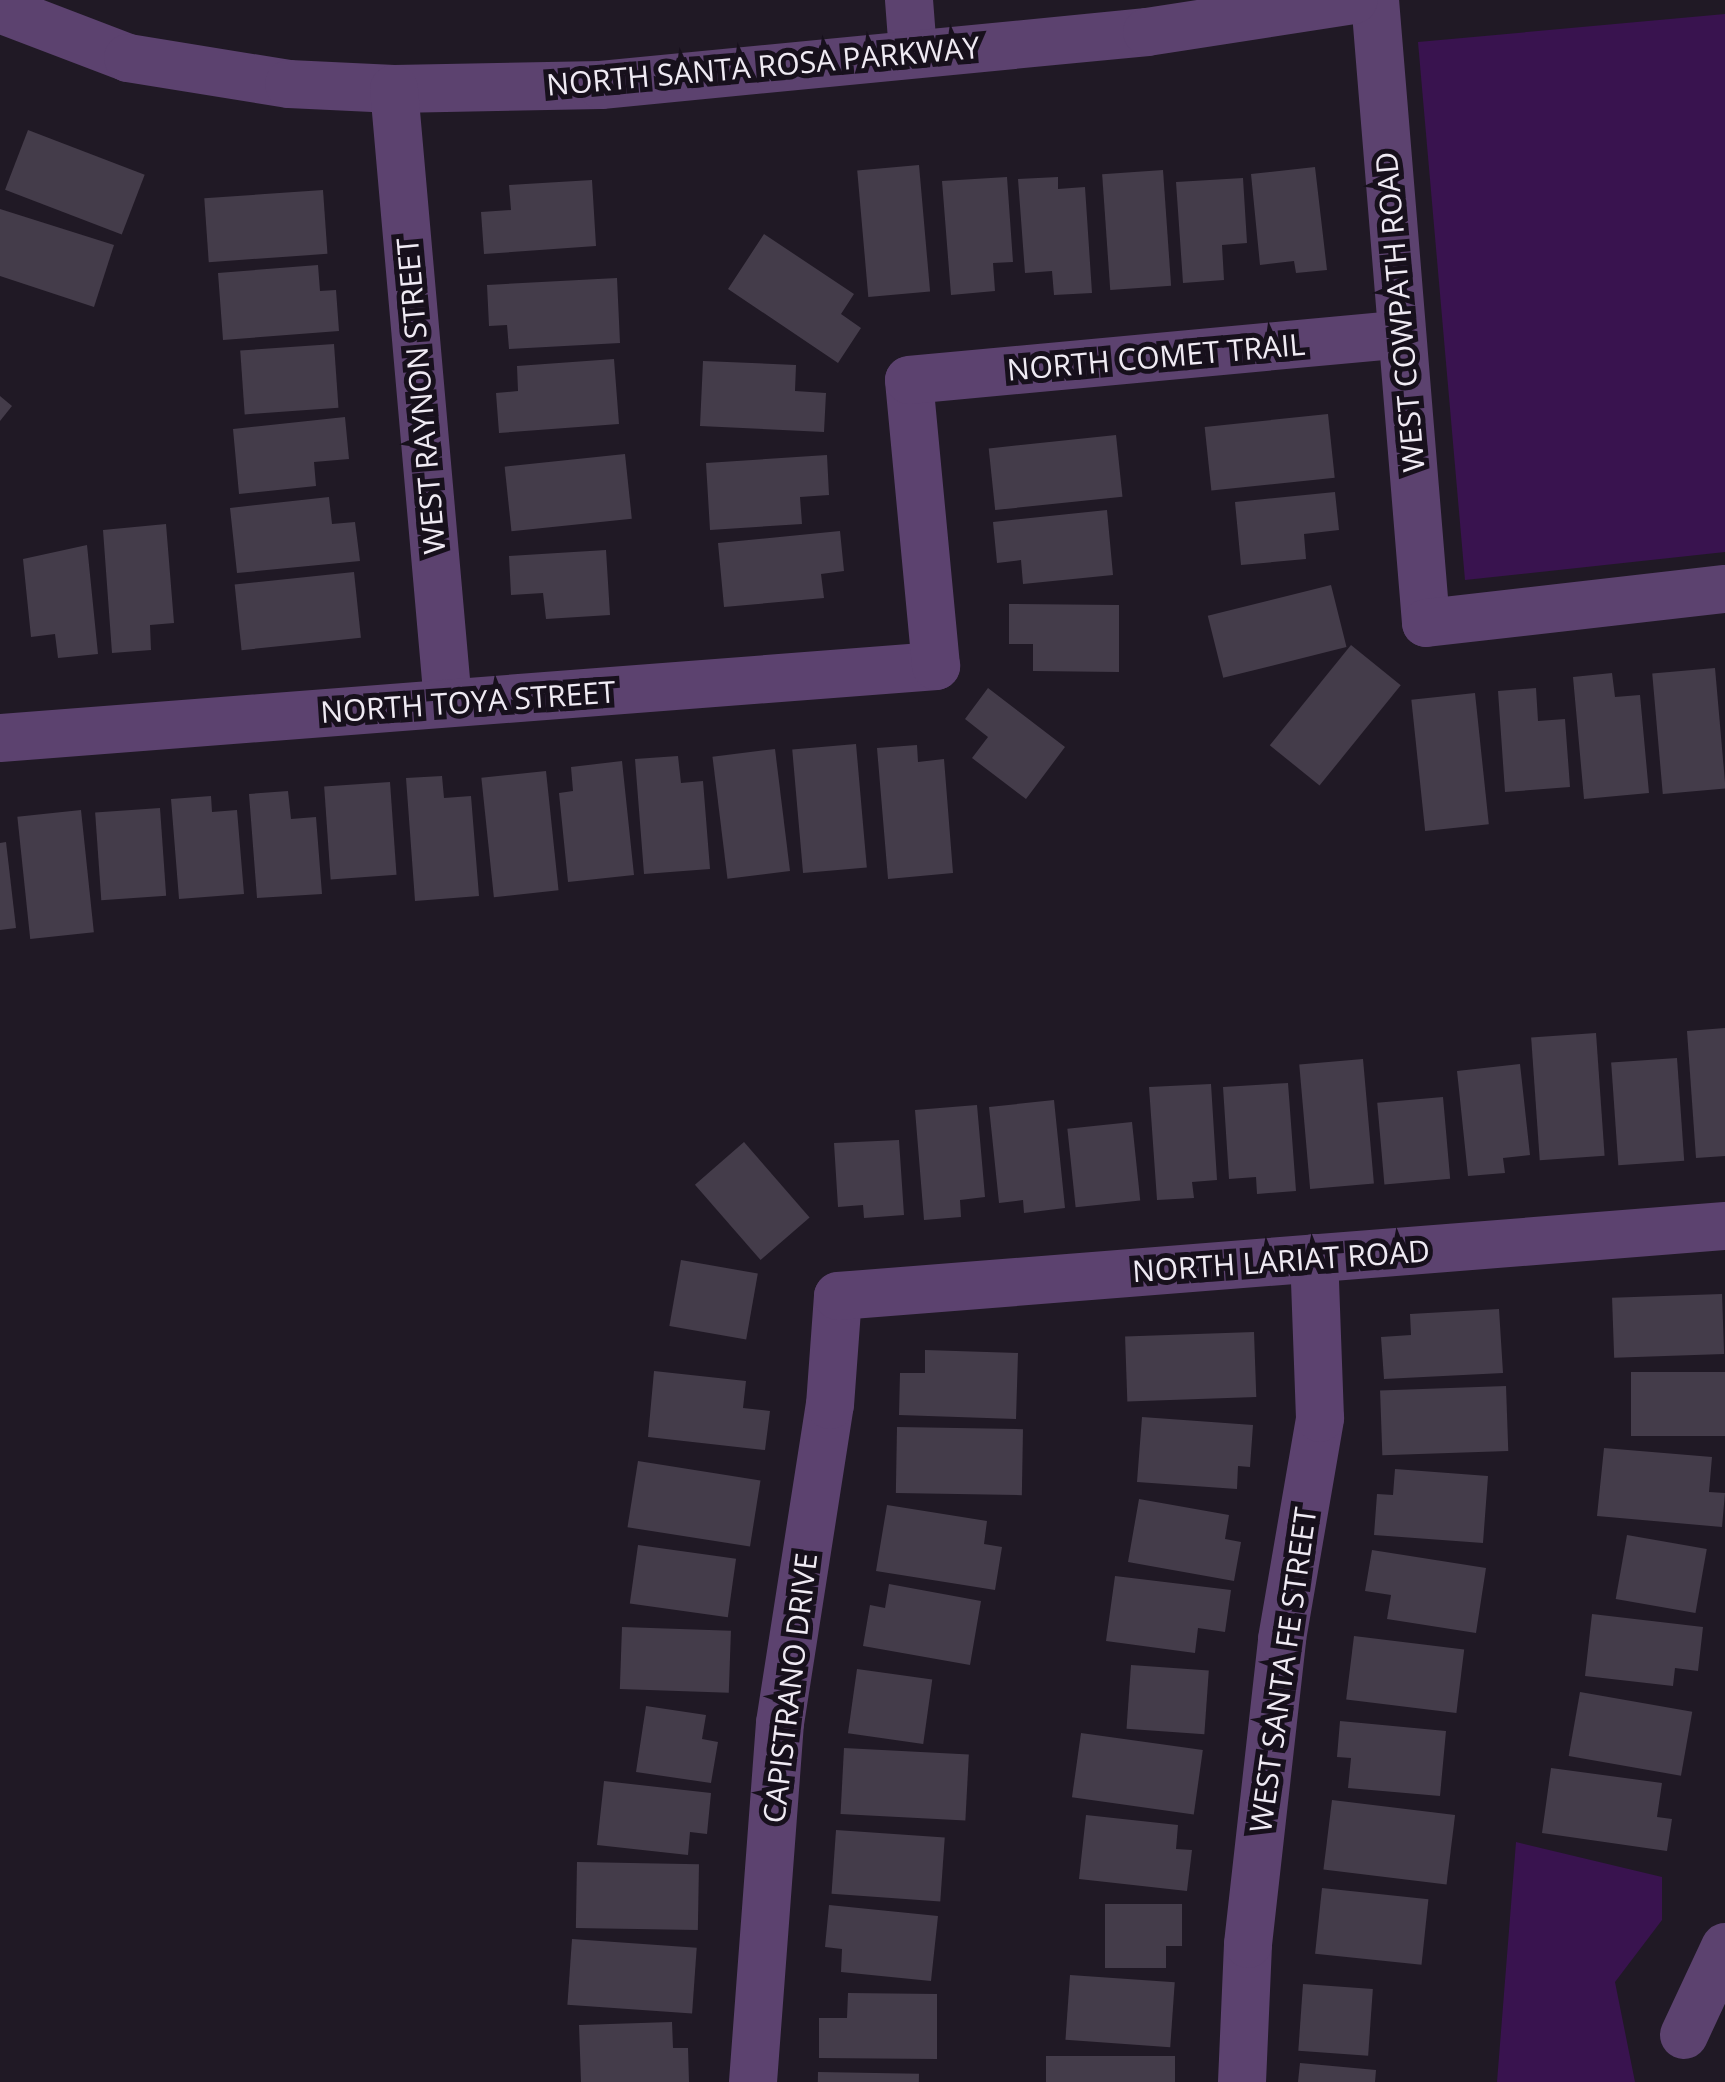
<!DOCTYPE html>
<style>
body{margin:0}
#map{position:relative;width:1725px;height:2082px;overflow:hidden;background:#201925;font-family:"Open Sans",sans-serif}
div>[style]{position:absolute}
.green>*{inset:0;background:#39134f}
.building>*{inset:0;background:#443c4a;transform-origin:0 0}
.minor>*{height:48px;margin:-24px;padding:0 24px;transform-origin:24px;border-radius:24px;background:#5c426f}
span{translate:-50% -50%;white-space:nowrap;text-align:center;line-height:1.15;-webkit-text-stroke:10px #17101c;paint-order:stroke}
.street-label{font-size:30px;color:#efeaf3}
</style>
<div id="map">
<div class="green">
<div style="clip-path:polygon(1725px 14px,1725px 552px,1465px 580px,1418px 42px)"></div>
<div style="clip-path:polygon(1516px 1842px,1662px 1877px,1662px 1920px,1615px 1982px,1635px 2082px,1497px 2082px)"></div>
</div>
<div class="building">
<div style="left:28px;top:130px;width:125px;height:64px;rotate:21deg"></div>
<div style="left:919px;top:165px;width:127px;height:62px;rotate:85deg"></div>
<div style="clip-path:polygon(1315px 167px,1327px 270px,1296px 273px,1294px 261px,1260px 265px,1251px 174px)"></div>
<div style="left:1163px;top:170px;width:116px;height:61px;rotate:86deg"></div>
<div style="clip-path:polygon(1007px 177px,1013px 262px,993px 263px,995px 291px,951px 295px,942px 181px)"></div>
<div style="clip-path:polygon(1058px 177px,1058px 189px,1085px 187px,1092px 293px,1054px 295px,1052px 271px,1025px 273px,1018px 179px)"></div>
<div style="clip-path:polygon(1243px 178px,1247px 243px,1222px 245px,1224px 280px,1183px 283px,1176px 182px)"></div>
<div style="clip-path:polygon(592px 180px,596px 246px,484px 254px,481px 212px,511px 210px,509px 185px)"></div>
<div style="left:323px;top:190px;width:64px;height:119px;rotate:86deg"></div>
<div style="clip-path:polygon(0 209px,114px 245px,94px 307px,0 276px)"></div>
<div style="clip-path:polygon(764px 234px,854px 294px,841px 314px,861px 328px,838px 363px,728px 289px)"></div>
<div style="clip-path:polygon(318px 265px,320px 291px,336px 290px,339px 331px,223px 340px,218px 273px)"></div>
<div style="clip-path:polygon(617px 278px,620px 343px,509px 349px,507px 325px,489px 326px,487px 285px)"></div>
<div style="left:334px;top:344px;width:64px;height:94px;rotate:86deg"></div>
<div style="clip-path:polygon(614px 359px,619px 424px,499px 433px,496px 393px,518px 391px,517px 366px)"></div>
<div style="clip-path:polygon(703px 361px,796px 365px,795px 391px,826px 393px,824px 432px,700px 426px)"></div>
<div style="clip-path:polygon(0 396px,12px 406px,0 421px)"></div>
<div style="left:1328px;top:414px;width:64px;height:124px;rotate:84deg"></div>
<div style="clip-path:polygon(345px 417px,349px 459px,314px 462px,316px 486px,239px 494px,233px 429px)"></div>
<div style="left:1116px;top:435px;width:62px;height:128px;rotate:84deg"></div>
<div style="left:625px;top:454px;width:65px;height:121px;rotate:84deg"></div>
<div style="clip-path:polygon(827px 455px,829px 495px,800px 497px,802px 524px,710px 530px,706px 463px)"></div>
<div style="clip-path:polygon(1335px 492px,1339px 530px,1304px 534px,1306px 559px,1241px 565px,1235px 502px)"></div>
<div style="clip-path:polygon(329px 497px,332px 524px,355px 522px,360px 561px,237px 573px,230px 508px)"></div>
<div style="clip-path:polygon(1107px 510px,1113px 575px,1023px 584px,1021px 560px,997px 563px,993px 522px)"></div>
<div style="clip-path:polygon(166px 524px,174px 623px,150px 625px,151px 650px,112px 653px,103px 530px)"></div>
<div style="clip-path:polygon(840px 531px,844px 571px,821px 574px,824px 598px,724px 607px,718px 543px)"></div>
<div style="clip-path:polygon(87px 545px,98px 654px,58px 658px,55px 634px,31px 637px,23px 559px)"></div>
<div style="clip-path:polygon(606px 550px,610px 615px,546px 619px,543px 593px,511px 595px,509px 556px)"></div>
<div style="left:354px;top:572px;width:66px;height:120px;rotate:84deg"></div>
<div style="left:1331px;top:585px;width:64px;height:127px;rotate:76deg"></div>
<div style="clip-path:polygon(1009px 604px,1119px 605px,1119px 672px,1033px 671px,1033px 644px,1009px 644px)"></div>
<div style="left:1351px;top:645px;width:64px;height:129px;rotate:39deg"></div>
<div style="left:1715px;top:668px;width:121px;height:63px;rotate:85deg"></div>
<div style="clip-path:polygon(1612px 673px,1615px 697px,1640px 695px,1649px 793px,1584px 799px,1573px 677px)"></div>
<div style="clip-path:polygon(988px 688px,1065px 747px,1026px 799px,972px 758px,988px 737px,965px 719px)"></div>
<div style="clip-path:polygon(1536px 688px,1538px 721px,1565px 719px,1570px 787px,1505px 792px,1498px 691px)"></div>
<div style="left:1475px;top:693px;width:132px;height:64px;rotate:84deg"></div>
<div style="left:856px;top:744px;width:124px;height:64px;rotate:85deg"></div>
<div style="clip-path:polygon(917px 745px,918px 762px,944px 759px,953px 873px,888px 879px,877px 748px)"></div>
<div style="left:775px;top:749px;width:123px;height:63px;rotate:83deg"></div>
<div style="clip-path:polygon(678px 756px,681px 783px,703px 781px,710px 869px,644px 874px,635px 759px)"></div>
<div style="clip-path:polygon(622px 761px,634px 875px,568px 882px,559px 793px,573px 791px,571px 767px)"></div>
<div style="left:546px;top:771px;width:120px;height:65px;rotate:84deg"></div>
<div style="clip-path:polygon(442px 776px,444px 798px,471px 796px,479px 896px,415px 901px,406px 778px)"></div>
<div style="left:390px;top:782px;width:93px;height:66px;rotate:86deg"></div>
<div style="clip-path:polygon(288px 791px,291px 819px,316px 817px,322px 894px,257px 898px,249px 794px)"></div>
<div style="clip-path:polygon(211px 796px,212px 812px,237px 810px,244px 894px,179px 899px,171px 799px)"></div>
<div style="left:160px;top:808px;width:88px;height:65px;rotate:86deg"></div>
<div style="left:81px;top:810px;width:123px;height:64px;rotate:84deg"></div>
<div style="clip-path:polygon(6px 842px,16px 928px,0 930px,0 843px)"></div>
<div style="clip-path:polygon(1725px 1028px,1725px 1156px,1696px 1158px,1687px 1031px)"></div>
<div style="left:1596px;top:1033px;width:123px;height:65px;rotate:86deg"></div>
<div style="left:1677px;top:1058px;width:103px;height:66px;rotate:86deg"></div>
<div style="left:1363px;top:1059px;width:125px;height:64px;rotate:85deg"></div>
<div style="clip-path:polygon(1520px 1064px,1530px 1155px,1503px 1158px,1505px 1173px,1468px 1176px,1457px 1071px)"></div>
<div style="clip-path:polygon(1288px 1083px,1296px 1191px,1257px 1194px,1256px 1177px,1229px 1179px,1223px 1087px)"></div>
<div style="clip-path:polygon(1211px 1084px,1217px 1180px,1192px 1182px,1194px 1198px,1157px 1200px,1149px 1087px)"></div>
<div style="left:1443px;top:1097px;width:82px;height:66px;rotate:85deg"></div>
<div style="clip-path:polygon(1054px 1100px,1065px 1208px,1024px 1213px,1023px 1200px,999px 1203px,989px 1107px)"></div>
<div style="clip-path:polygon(977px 1105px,985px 1197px,960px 1200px,961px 1217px,924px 1220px,915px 1110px)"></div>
<div style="left:1132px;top:1122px;width:79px;height:65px;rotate:84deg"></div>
<div style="clip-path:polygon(899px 1140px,904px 1215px,864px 1218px,863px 1205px,838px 1207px,834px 1143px)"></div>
<div style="left:744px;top:1142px;width:100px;height:65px;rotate:49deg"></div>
<div style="left:681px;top:1260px;width:78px;height:67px;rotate:10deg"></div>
<div style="left:1722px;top:1294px;width:60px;height:110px;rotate:88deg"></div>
<div style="clip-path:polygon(1499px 1309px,1503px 1373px,1384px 1379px,1381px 1337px,1411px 1335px,1410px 1314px)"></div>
<div style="left:1254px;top:1332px;width:65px;height:129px;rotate:88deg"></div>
<div style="clip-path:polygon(925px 1350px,1018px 1353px,1016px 1419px,899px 1415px,900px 1373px,925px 1373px)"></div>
<div style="clip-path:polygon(654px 1371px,746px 1381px,743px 1408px,770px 1411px,765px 1450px,648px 1437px)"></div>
<div style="left:1725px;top:1372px;width:64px;height:94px;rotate:90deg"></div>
<div style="left:1506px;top:1386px;width:65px;height:126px;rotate:88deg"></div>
<div style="clip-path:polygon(1142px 1417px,1253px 1425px,1250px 1467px,1238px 1466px,1237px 1489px,1137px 1482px)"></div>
<div style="left:897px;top:1427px;width:126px;height:66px;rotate:1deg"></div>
<div style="clip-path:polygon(1604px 1448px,1712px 1457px,1709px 1492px,1725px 1493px,1722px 1527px,1597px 1516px)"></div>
<div style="left:638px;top:1461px;width:124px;height:67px;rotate:9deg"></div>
<div style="clip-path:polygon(1395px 1469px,1488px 1476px,1483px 1543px,1374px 1535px,1377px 1494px,1393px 1495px)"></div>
<div style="clip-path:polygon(1139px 1499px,1229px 1515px,1225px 1539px,1241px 1542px,1234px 1581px,1128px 1562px)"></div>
<div style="clip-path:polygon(887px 1505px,987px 1521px,984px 1544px,1002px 1547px,995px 1590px,876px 1571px)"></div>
<div style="left:1627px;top:1535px;width:81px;height:65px;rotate:10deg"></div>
<div style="left:638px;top:1545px;width:99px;height:59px;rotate:8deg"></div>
<div style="clip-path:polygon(1372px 1550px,1486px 1568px,1476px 1633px,1387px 1619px,1391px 1595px,1365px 1591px)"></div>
<div style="clip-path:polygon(1115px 1576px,1231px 1590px,1225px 1632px,1198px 1628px,1195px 1653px,1106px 1641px)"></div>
<div style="clip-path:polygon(889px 1584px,981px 1601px,970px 1665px,863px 1646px,870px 1605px,885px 1608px)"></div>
<div style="clip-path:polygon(1592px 1614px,1703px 1627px,1698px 1671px,1675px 1668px,1673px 1686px,1585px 1676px)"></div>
<div style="left:622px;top:1627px;width:109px;height:62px;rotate:2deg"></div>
<div style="left:1354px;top:1636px;width:111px;height:64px;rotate:7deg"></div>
<div style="left:1131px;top:1665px;width:78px;height:64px;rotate:4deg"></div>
<div style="left:857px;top:1669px;width:76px;height:65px;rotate:8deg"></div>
<div style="left:1580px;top:1692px;width:114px;height:65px;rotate:10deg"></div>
<div style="clip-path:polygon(646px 1706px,706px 1715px,702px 1739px,718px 1742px,711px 1783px,636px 1772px)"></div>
<div style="clip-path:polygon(1340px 1721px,1446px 1731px,1440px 1796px,1348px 1788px,1351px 1758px,1337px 1757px)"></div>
<div style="left:1081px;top:1733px;width:123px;height:65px;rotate:8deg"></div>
<div style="left:844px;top:1748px;width:125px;height:66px;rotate:3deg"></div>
<div style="clip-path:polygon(1551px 1768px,1662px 1783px,1657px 1817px,1672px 1819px,1667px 1851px,1542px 1833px)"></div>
<div style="clip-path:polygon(604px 1781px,711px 1793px,707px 1834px,690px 1832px,688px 1855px,597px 1845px)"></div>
<div style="left:1332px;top:1800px;width:124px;height:70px;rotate:7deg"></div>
<div style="clip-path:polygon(1086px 1815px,1178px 1825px,1176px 1849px,1192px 1850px,1187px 1891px,1079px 1879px)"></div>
<div style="left:836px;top:1830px;width:109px;height:64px;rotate:4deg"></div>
<div style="left:577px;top:1862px;width:122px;height:66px;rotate:1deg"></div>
<div style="left:1322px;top:1888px;width:107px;height:66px;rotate:6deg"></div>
<div style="clip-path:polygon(1105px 1904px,1182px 1904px,1182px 1946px,1166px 1946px,1166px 1968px,1105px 1968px)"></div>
<div style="clip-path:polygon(829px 1905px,938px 1916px,931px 1981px,841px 1972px,842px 1949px,825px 1947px)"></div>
<div style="left:572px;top:1939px;width:125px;height:66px;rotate:4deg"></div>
<div style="left:1070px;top:1975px;width:105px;height:65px;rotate:4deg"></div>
<div style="left:1303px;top:1984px;width:70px;height:67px;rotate:4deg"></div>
<div style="clip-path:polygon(848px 1993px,937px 1994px,937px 2059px,819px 2058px,819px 2018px,847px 2018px)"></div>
<div style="clip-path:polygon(672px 2022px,673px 2048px,688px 2048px,689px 2082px,581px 2082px,579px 2025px)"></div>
<div style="left:1046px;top:2056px;width:129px;height:26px"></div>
<div style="clip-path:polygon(1300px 2063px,1376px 2070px,1375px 2082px,1298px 2082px)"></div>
<div style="left:818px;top:2072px;width:101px;height:10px;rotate:1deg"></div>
</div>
<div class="minor">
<div style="left:909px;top:0;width:52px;rotate:85.6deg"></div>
<div style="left:1375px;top:0;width:625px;rotate:85.32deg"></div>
<div style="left:1426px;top:623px;width:301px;rotate:-6.5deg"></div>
<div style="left:0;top:9px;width:137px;rotate:20.9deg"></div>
<div style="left:128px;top:58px;width:163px;rotate:9.2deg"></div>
<div style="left:289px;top:84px;width:105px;rotate:2.7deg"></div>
<div style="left:394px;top:89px;width:207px;rotate:-1.1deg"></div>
<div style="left:601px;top:85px;width:549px;rotate:-5.54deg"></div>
<div style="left:1147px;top:32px;width:209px;rotate:-8.8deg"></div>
<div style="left:394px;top:89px;width:616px;rotate:84.97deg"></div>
<div style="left:0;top:738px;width:939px;rotate:-4.4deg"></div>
<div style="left:936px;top:666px;width:287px;rotate:-95.4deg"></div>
<div style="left:909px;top:380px;width:495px;rotate:-5.3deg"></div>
<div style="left:1684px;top:2035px;width:97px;rotate:-65deg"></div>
<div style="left:753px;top:2082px;width:360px;rotate:-85.7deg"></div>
<div style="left:780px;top:1723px;width:322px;rotate:-81.1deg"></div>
<div style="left:830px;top:1405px;width:109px;rotate:-85.8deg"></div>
<div style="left:838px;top:1296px;width:890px;rotate:-4.51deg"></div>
<div style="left:1242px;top:2082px;width:138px;rotate:-87.5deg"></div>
<div style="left:1248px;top:1944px;width:307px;rotate:-83.6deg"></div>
<div style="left:1282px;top:1639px;width:224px;rotate:-80.2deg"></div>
<div style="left:1320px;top:1418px;width:160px;rotate:-92.1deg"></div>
</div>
<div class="street-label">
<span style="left:763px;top:66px;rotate:-5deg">NORTH SANTA ROSA PARKWAY</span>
<span style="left:1400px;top:312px;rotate:-95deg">WEST COWPATH ROAD</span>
<span style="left:1156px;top:357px;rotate:-5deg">NORTH COMET TRAIL</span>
<span style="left:421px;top:396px;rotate:-95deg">WEST RAYNON STREET</span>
<span style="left:468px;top:702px;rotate:-4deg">NORTH TOYA STREET</span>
<span style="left:1281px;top:1261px;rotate:-4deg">NORTH LARIAT ROAD</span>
<span style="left:1283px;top:1670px;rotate:-82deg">WEST SANTA FE STREET</span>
<span style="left:790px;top:1688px;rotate:-83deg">CAPISTRANO DRIVE</span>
</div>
</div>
